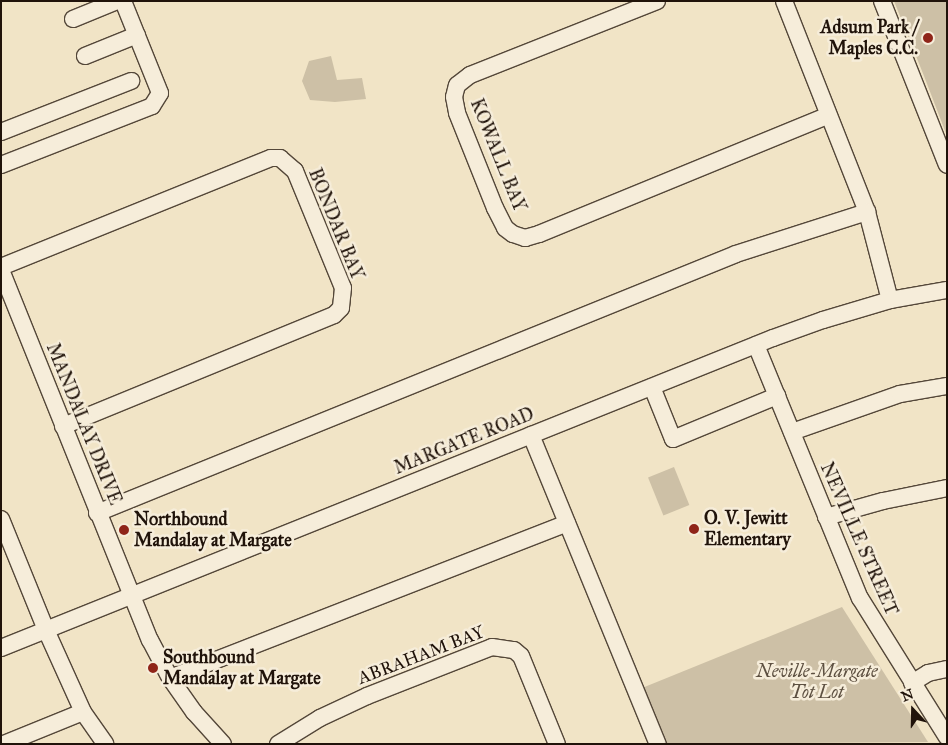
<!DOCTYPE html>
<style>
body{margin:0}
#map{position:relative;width:948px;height:745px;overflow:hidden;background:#f1e4c6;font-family:"IM FELL Great Primer",serif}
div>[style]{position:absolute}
.green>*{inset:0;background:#cdc0a6;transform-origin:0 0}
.roads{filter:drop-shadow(1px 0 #544739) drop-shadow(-1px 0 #544739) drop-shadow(0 1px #544739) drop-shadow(0 -1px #544739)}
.minor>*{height:16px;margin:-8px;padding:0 8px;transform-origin:8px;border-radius:8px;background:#f6edda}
.dots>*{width:14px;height:14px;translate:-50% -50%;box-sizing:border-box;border:2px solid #f6edda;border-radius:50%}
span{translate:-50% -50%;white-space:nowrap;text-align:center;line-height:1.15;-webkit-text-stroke:5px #f6edda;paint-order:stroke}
.poi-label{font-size:18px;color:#20130a;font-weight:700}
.right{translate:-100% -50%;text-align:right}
.left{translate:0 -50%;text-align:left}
.street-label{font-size:18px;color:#20130a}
.park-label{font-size:18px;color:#5d5041;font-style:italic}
.frame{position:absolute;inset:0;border:2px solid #20130a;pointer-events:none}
.north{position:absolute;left:888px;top:685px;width:50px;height:50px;-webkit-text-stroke:4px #f6edda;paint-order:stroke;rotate:339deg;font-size:14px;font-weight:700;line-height:20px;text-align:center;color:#20130a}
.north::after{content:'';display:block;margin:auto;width:18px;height:22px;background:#20130a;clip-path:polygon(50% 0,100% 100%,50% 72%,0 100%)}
</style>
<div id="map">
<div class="green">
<div style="clip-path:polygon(894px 1px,947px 1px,947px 136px,924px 76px)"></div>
<div style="clip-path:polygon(331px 56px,337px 80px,362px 78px,366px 99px,335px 102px,310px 100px,302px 81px,309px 61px)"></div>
<div style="left:674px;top:467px;width:41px;height:28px;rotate:68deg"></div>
<div style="clip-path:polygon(842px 607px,928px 742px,665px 744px,642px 688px)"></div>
</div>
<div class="roads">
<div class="minor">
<div style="left:657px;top:1px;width:201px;rotate:158.4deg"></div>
<div style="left:470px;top:75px;width:16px;rotate:142deg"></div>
<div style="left:457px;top:85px;width:12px;rotate:104deg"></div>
<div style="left:454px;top:97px;width:16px;rotate:79deg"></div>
<div style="left:457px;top:113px;width:102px;rotate:68.2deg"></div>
<div style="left:495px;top:208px;width:22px;rotate:63deg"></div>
<div style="left:505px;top:228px;width:10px;rotate:37deg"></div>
<div style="left:513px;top:234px;width:13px;rotate:18deg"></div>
<div style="left:525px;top:238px;width:15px;rotate:-16deg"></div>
<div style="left:539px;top:234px;width:313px;rotate:-22.3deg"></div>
<div style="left:784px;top:1px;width:227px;rotate:68.5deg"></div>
<div style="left:867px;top:212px;width:91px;rotate:75.4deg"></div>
<div style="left:882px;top:1px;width:176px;rotate:68.4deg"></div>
<div style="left:73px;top:19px;width:48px;rotate:-22.2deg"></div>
<div style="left:85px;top:56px;width:56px;rotate:-22deg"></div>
<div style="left:1px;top:132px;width:140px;rotate:-21.4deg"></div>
<div style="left:1px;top:165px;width:162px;rotate:-21.3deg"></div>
<div style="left:152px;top:106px;width:15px;rotate:-58deg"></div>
<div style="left:160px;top:93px;width:99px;rotate:-111.9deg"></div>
<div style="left:1px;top:267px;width:291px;rotate:-22deg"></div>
<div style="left:271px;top:158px;width:9px"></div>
<div style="left:280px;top:158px;width:20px;rotate:41deg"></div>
<div style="left:295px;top:171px;width:126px;rotate:67.7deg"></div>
<div style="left:343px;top:288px;width:20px;rotate:96deg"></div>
<div style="left:341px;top:308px;width:10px;rotate:135deg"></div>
<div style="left:334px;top:315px;width:293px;rotate:157.7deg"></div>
<div style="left:1px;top:270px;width:399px;rotate:68.1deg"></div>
<div style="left:150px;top:640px;width:43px;rotate:62.2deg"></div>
<div style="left:170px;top:678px;width:42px;rotate:54.8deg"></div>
<div style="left:194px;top:712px;width:43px;rotate:47.8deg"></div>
<div style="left:756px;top:345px;width:274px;rotate:67.7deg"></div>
<div style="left:860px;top:598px;width:164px;rotate:58deg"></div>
<div style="left:652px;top:387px;width:56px;rotate:68deg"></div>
<div style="left:673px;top:439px;width:113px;rotate:-22.5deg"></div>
<div style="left:792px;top:432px;width:114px;rotate:-19.4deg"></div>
<div style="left:900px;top:394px;width:48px;rotate:-9.7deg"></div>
<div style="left:531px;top:435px;width:334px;rotate:67.7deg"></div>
<div style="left:97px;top:513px;width:689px;rotate:-22.06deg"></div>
<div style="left:736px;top:254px;width:138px;rotate:-17.8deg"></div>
<div style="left:826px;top:517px;width:59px;rotate:-15.7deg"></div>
<div style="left:883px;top:501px;width:65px;rotate:-11.5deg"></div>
<div style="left:1px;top:519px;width:120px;rotate:67.9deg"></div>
<div style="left:46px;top:630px;width:90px;rotate:65.7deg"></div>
<div style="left:83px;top:712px;width:39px;rotate:55deg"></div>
<div style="left:1px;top:648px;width:832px;rotate:-21.88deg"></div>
<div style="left:773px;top:338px;width:53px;rotate:-19.8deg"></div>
<div style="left:823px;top:320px;width:70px;rotate:-16.6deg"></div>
<div style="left:890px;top:300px;width:58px;rotate:-10deg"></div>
<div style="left:170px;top:678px;width:426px;rotate:-21.3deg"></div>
<div style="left:912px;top:683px;width:19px;rotate:-32deg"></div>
<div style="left:928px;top:673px;width:19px;rotate:-12deg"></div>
<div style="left:4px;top:744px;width:85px;rotate:-22.1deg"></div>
<div style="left:278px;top:744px;width:49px;rotate:-31.8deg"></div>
<div style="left:320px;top:718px;width:52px;rotate:-25.1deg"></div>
<div style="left:367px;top:696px;width:134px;rotate:-21.4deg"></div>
<div style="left:492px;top:647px;width:22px;rotate:8deg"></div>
<div style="left:514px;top:650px;width:9px;rotate:41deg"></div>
<div style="left:521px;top:656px;width:95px;rotate:67.8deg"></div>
</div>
</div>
<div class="dots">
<div style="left:928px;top:38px;background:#8f2418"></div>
<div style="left:694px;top:529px;background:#8f2418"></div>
<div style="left:124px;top:530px;background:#8f2418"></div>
<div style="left:153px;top:668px;background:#8f2418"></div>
</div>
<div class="poi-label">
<span class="right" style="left:918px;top:38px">Adsum Park /<br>Maples C.C.</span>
<span class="left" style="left:704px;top:529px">O. V. Jewitt<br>Elementary</span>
<span class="left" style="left:134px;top:530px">Northbound<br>Mandalay at Margate</span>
<span class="left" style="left:163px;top:668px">Southbound<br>Mandalay at Margate</span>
</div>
<div class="street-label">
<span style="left:498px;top:155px;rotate:68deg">KOWALL BAY</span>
<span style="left:336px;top:224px;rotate:68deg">BONDAR BAY</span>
<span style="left:84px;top:424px;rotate:68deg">MANDALAY DRIVE</span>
<span style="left:464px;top:441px;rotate:-22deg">MARGATE ROAD</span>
<span style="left:859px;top:539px;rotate:66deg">NEVILLE STREET</span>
<span style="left:421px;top:655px;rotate:-21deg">ABRAHAM BAY</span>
</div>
<div class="park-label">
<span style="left:817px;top:682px">Neville-Margate<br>Tot Lot</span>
</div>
<div class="frame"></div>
<div class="north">N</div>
</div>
